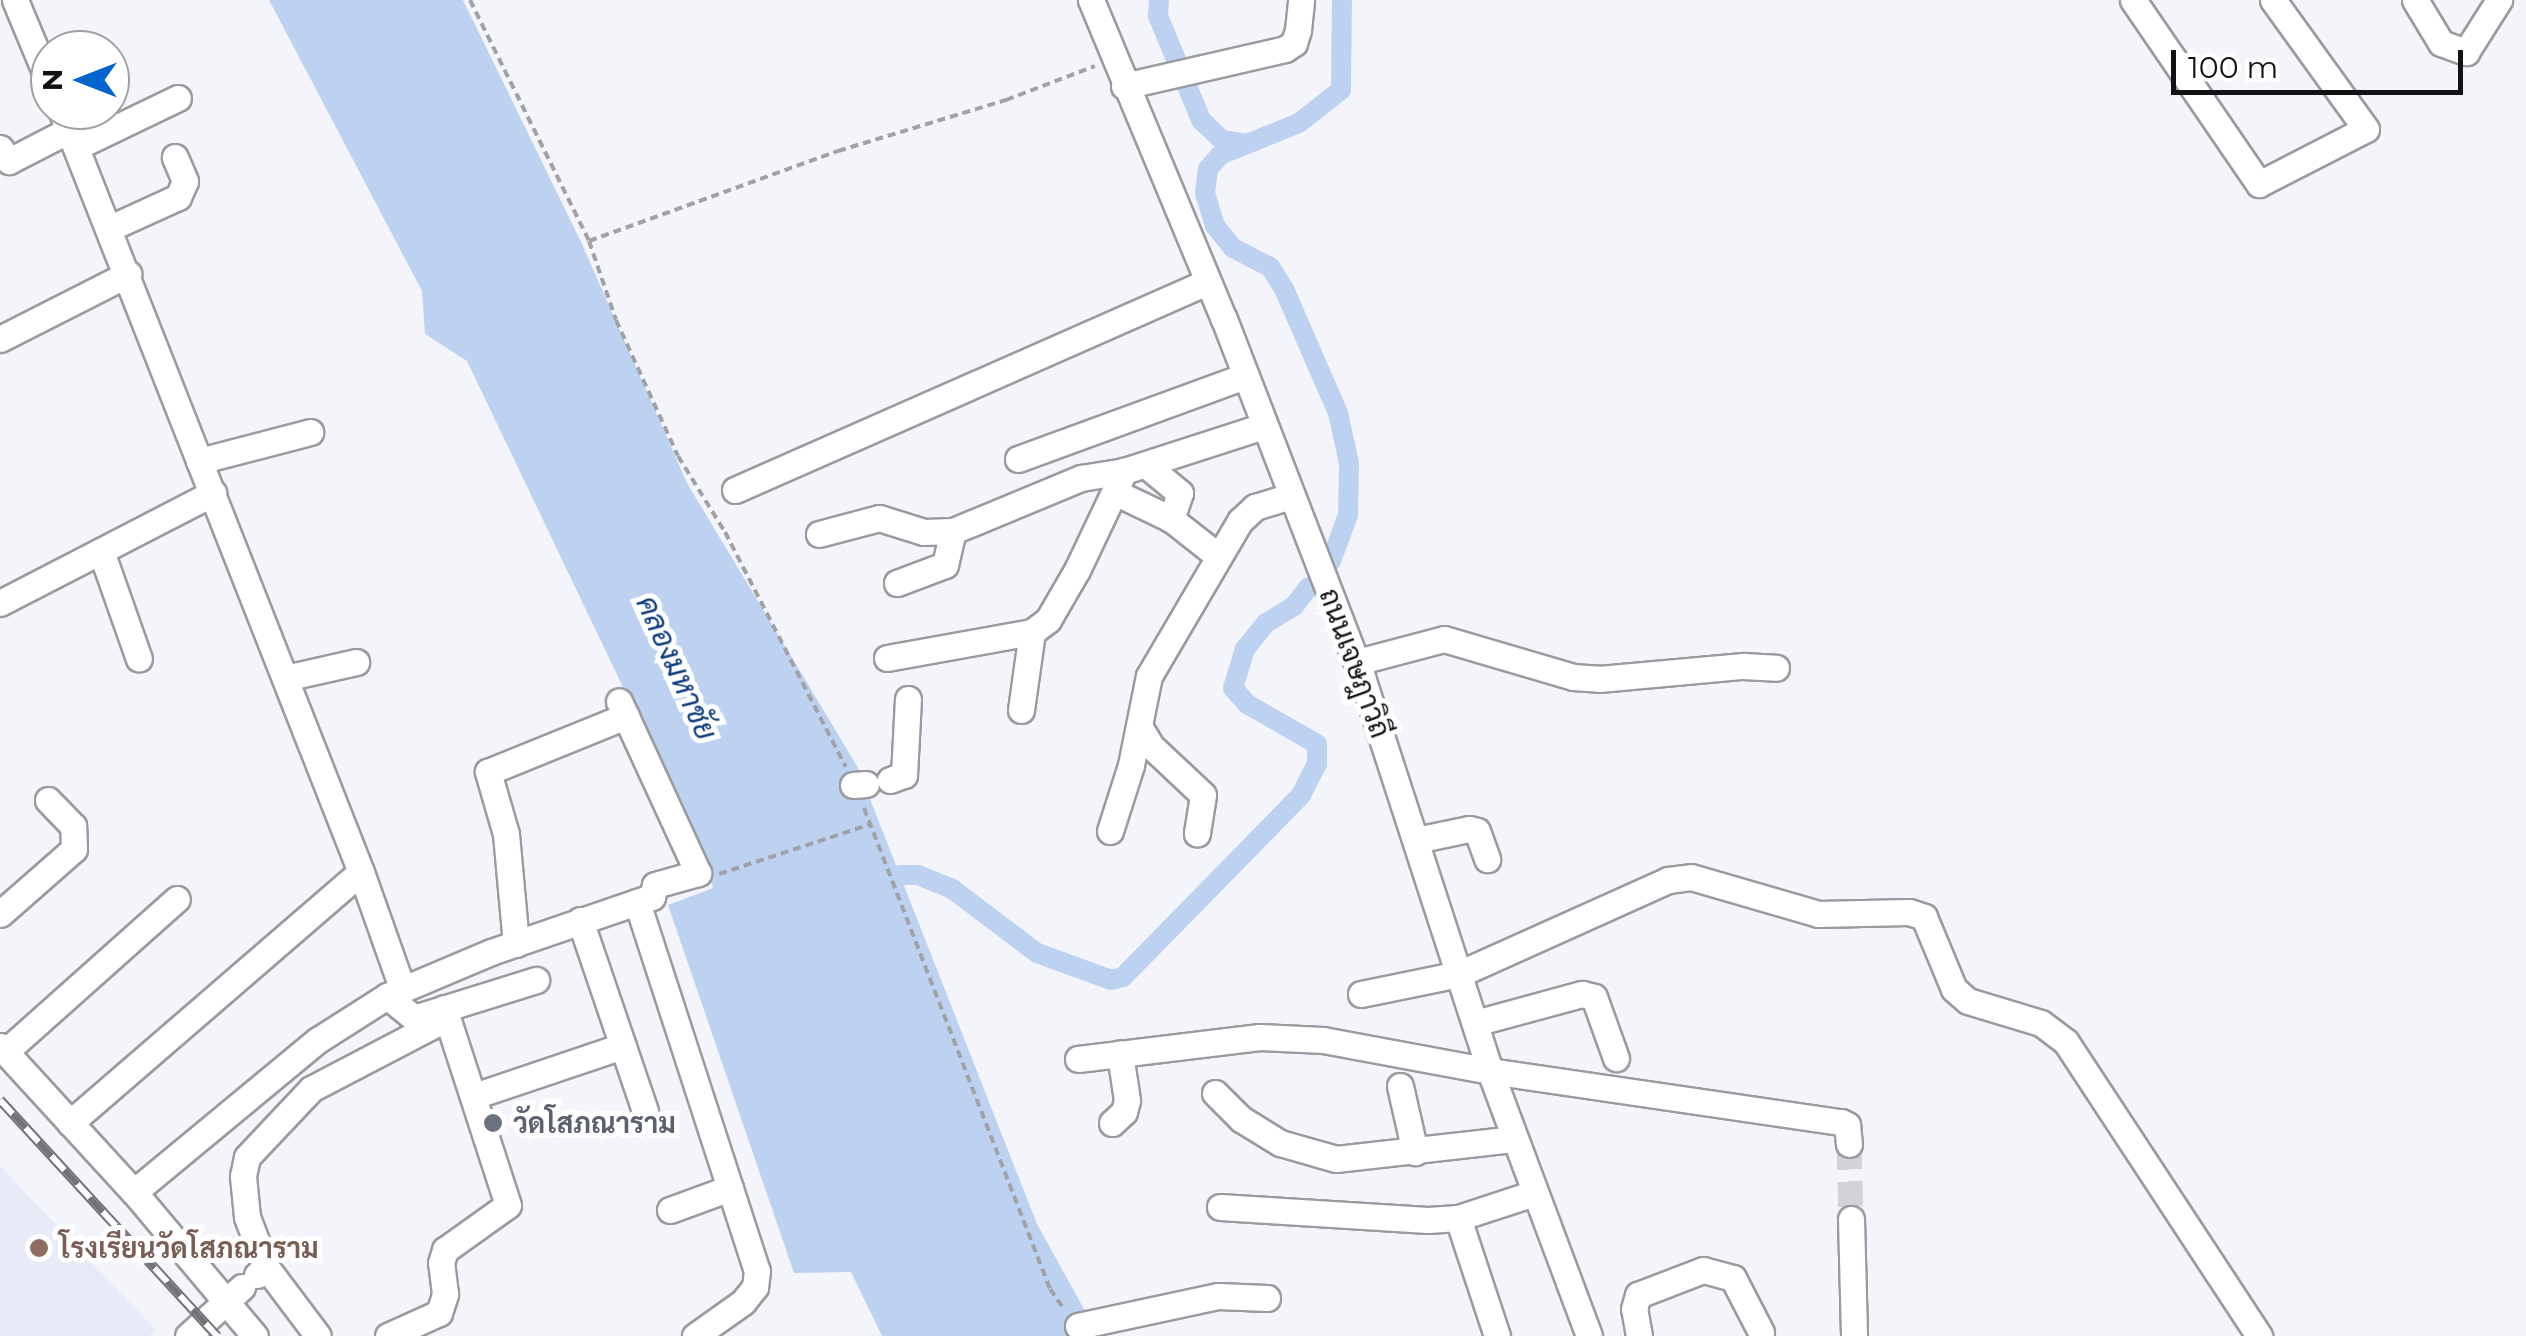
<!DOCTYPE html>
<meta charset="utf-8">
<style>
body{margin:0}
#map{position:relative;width:2526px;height:1336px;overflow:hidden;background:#f3f5fa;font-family:Montserrat,Sarabun,sans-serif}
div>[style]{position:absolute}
.built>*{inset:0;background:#e7eaf7}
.water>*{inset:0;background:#bdd2f1}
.canal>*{height:20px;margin:-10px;padding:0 10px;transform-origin:10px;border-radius:10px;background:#bdd2f1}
.minor-tunnel>*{height:25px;margin-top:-12.5px;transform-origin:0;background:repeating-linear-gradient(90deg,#d1d3d8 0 25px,transparent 0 37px)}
.path>*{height:4px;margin-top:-2px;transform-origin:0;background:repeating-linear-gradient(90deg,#a0a2a6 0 8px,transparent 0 13px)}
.roads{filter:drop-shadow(2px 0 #9a9ba0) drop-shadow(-2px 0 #9a9ba0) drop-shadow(0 2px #9a9ba0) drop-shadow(0 -2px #9a9ba0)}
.minor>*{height:25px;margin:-12.5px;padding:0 12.5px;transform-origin:12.5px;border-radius:12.5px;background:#fff}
.rail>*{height:10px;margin-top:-5px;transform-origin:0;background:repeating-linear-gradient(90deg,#fff 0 19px,#737478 0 38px);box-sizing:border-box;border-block:2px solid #737478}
.dots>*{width:28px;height:28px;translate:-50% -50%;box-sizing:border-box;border:5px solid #fff;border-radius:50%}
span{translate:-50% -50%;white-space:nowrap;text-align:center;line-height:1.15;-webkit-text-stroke:10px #fff;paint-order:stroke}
.street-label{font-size:28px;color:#111214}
.worship-label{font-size:28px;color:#5b616d;font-weight:700}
.left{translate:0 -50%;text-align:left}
.education-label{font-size:28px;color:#785e54;font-weight:700}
.water-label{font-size:30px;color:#0e3d7e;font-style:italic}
.north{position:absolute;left:30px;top:30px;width:100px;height:100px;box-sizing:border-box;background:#fff;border:2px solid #a0a0a1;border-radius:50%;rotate:270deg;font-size:28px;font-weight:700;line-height:40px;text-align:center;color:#111214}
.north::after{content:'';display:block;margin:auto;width:35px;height:45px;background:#0265cd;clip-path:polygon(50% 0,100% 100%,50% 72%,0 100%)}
.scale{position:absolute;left:2171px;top:50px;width:292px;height:45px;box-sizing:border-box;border:5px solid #111214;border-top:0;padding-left:12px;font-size:30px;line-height:35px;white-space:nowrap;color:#111214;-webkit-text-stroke:8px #fff;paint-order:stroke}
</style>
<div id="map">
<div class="built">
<div style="clip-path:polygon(0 1166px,156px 1330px,149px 1336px,0 1336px)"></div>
</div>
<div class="water">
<div style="clip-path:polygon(269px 0,463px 0,582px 244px,687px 483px,857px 766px,1037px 1224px,1099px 1336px,882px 1336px,851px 1272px,794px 1273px,668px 905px,713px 888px,697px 842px,467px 361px,425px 334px,422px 291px)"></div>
</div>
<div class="canal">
<div style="left:1159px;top:0;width:16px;rotate:94deg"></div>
<div style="left:1158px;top:16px;width:113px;rotate:67.5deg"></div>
<div style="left:1201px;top:120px;width:29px;rotate:44deg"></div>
<div style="left:1222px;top:140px;width:25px;rotate:9deg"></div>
<div style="left:1331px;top:561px;width:49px;rotate:-69.7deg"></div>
<div style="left:1348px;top:515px;width:52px;rotate:-88.9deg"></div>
<div style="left:1349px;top:463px;width:51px;rotate:-102.4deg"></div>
<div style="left:1338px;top:413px;width:135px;rotate:-113.5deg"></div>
<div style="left:1284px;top:289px;width:26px;rotate:-122deg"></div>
<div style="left:1270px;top:267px;width:42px;rotate:-152.8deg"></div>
<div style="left:1233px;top:248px;width:28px;rotate:-129deg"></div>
<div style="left:1215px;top:226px;width:34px;rotate:-107deg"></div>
<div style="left:1205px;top:193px;width:24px;rotate:-83deg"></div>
<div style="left:1208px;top:169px;width:18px;rotate:-49deg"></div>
<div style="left:1220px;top:155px;width:85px;rotate:-22.1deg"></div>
<div style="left:1299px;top:123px;width:53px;rotate:-38.2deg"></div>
<div style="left:1341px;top:90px;width:90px;rotate:-89.4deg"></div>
<div style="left:900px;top:875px;width:18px"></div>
<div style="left:918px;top:875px;width:35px;rotate:22deg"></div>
<div style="left:951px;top:888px;width:108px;rotate:37.1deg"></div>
<div style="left:1037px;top:953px;width:79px;rotate:20deg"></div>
<div style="left:1111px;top:980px;width:12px;rotate:-14deg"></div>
<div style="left:1123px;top:977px;width:255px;rotate:-45.6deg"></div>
<div style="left:1301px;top:795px;width:35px;rotate:-63deg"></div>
<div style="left:1317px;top:764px;width:20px;rotate:-90deg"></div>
<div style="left:1317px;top:744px;width:81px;rotate:-150.3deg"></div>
<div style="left:1247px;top:704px;width:21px;rotate:-131deg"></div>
<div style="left:1233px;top:688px;width:41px;rotate:-72.9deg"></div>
<div style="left:1245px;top:649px;width:33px;rotate:-51deg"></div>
<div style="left:1266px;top:623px;width:33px;rotate:-31deg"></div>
<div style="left:1294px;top:606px;width:24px;rotate:-52deg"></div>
</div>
<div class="minor-tunnel">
<div style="left:1849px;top:1144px;width:75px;rotate:88.5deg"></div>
</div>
<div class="path">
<div style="left:470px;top:0;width:269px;rotate:63.7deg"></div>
<div style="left:589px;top:241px;width:83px;rotate:71.1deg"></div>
<div style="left:616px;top:320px;width:149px;rotate:65.5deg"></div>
<div style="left:678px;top:456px;width:89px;rotate:58.3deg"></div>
<div style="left:725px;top:532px;width:264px;rotate:62.8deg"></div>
<div style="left:589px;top:241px;width:265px;rotate:-19.9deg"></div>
<div style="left:838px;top:151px;width:176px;rotate:-16.9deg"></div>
<div style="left:1006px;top:100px;width:95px;rotate:-20.9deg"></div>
<div style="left:864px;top:808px;width:516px;rotate:68.86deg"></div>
<div style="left:1050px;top:1289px;width:24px;rotate:55deg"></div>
<div style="left:719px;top:874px;width:160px;rotate:-18.2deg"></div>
</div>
<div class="roads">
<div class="minor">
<div style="left:15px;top:0;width:91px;rotate:67.4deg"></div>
<div style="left:1091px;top:0;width:346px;rotate:67.4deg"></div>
<div style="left:1224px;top:319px;width:384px;rotate:68.9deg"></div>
<div style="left:1362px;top:677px;width:414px;rotate:72deg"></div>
<div style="left:1490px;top:1071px;width:283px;rotate:69.5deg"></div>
<div style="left:2133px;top:0;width:223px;rotate:55.6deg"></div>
<div style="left:2259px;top:184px;width:120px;rotate:-27.2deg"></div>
<div style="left:2366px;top:129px;width:159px;rotate:-125.8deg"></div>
<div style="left:2415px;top:0;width:50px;rotate:58.8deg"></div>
<div style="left:2441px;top:43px;width:27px;rotate:20deg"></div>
<div style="left:2466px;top:52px;width:62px;rotate:-57.6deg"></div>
<div style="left:1124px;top:86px;width:165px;rotate:-12.9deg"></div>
<div style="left:1285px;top:49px;width:11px;rotate:-34deg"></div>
<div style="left:1294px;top:43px;width:14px;rotate:-73deg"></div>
<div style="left:1298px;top:30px;width:30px;rotate:-84deg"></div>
<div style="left:61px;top:110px;width:819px;rotate:68.51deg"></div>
<div style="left:361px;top:872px;width:123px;rotate:70.5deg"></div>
<div style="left:76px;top:147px;width:113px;rotate:-25.7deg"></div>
<div style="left:0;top:148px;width:16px;rotate:55deg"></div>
<div style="left:9px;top:161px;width:68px;rotate:-27.3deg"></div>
<div style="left:110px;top:228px;width:75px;rotate:-24.5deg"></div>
<div style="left:178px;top:197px;width:17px;rotate:-66deg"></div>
<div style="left:185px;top:181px;width:26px;rotate:-113deg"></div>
<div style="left:0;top:339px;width:144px;rotate:-26.9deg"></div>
<div style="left:1018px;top:459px;width:242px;rotate:-20.1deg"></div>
<div style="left:199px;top:461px;width:115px;rotate:-14.6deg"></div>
<div style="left:1146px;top:465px;width:44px;rotate:39.5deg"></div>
<div style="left:1180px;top:493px;width:28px;rotate:109deg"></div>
<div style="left:1171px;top:519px;width:60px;rotate:38.2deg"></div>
<div style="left:735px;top:490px;width:516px;rotate:-23.78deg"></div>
<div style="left:1127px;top:498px;width:49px;rotate:25.5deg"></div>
<div style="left:819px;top:534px;width:62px;rotate:-14.9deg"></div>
<div style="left:879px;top:518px;width:47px;rotate:17.3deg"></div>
<div style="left:924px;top:532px;width:29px;rotate:-2deg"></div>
<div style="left:101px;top:551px;width:114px;rotate:70.6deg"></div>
<div style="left:897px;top:583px;width:51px;rotate:-20.6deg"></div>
<div style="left:945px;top:565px;width:35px;rotate:-77deg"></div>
<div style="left:953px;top:531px;width:139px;rotate:-22.5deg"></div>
<div style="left:1081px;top:478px;width:44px;rotate:-9.2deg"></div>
<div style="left:0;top:603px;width:240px;rotate:-27.3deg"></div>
<div style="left:887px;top:658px;width:147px;rotate:-10.2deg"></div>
<div style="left:1357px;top:662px;width:90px;rotate:-14.8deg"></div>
<div style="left:1444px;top:639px;width:134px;rotate:16.4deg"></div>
<div style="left:1573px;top:677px;width:26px;rotate:4deg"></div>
<div style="left:1599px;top:679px;width:145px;rotate:-5.2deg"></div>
<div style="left:1743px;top:666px;width:33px;rotate:3deg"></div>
<div style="left:285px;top:678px;width:73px;rotate:-12.7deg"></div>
<div style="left:1021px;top:710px;width:79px;rotate:-82deg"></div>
<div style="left:1032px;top:632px;width:20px;rotate:-37deg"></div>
<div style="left:1048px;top:620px;width:58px;rotate:-59.9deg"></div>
<div style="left:1077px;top:570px;width:110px;rotate:-64.6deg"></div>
<div style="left:1124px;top:471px;width:146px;rotate:-17.9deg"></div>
<div style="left:1139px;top:726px;width:23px;rotate:59deg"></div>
<div style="left:1151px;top:746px;width:71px;rotate:43.3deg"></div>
<div style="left:1203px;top:795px;width:39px;rotate:99deg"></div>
<div style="left:890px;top:780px;width:15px;rotate:-20deg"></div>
<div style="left:904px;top:775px;width:76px;rotate:-87deg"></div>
<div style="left:853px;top:785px;width:13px;rotate:-4deg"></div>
<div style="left:1110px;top:831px;width:69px;rotate:-72.3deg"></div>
<div style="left:1131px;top:765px;width:91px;rotate:-78.6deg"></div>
<div style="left:1149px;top:676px;width:180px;rotate:-59.6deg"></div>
<div style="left:1240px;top:521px;width:21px;rotate:-43deg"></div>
<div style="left:1255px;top:507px;width:38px;rotate:-17deg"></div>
<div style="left:1416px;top:840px;width:54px;rotate:-11.7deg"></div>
<div style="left:1469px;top:829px;width:8px;rotate:14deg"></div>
<div style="left:1477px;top:831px;width:30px;rotate:70deg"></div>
<div style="left:637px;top:902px;width:388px;rotate:72deg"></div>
<div style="left:757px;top:1271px;width:16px;rotate:97deg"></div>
<div style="left:755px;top:1287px;width:19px;rotate:129deg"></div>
<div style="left:743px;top:1302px;width:59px;rotate:144.7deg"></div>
<div style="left:0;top:914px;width:98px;rotate:-41.3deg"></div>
<div style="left:74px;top:849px;width:23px;rotate:-92deg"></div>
<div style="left:73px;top:826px;width:36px;rotate:-134deg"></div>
<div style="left:580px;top:920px;width:202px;rotate:71.2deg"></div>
<div style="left:516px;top:944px;width:110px;rotate:-95.2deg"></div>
<div style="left:506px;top:834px;width:65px;rotate:-106.2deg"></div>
<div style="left:488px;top:772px;width:149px;rotate:-22.1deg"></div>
<div style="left:1361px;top:994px;width:100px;rotate:-11.5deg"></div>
<div style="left:1459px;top:974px;width:229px;rotate:-24.2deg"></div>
<div style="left:1668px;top:880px;width:23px;rotate:-7deg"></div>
<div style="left:1691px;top:877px;width:132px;rotate:16.2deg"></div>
<div style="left:1818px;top:914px;width:91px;rotate:-1.3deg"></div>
<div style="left:1909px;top:912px;width:16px;rotate:18deg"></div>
<div style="left:1924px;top:917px;width:78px;rotate:67.4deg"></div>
<div style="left:1954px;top:989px;width:18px;rotate:41deg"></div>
<div style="left:1968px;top:1001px;width:76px;rotate:16.8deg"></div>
<div style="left:2041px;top:1023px;width:31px;rotate:37deg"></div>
<div style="left:2066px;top:1042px;width:352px;rotate:56.7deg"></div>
<div style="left:387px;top:996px;width:35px;rotate:39deg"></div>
<div style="left:414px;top:1018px;width:128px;rotate:-17.3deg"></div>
<div style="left:1475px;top:1023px;width:111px;rotate:-15.2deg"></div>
<div style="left:1582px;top:994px;width:12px;rotate:14deg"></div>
<div style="left:1594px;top:997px;width:65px;rotate:70.2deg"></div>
<div style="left:0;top:1046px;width:198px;rotate:47.5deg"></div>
<div style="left:134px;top:1192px;width:188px;rotate:50deg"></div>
<div style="left:5px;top:1052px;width:230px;rotate:-41.7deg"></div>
<div style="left:1078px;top:1059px;width:183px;rotate:-6.9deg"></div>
<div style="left:1260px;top:1037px;width:63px;rotate:2.7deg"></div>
<div style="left:1323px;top:1040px;width:170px;rotate:10.5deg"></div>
<div style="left:1490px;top:1071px;width:355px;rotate:8.3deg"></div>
<div style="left:1841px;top:1122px;width:7px;rotate:27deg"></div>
<div style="left:1847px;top:1125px;width:19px;rotate:84deg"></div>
<div style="left:1400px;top:1086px;width:68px;rotate:77.2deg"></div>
<div style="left:1215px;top:1093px;width:37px;rotate:45deg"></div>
<div style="left:1241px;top:1119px;width:46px;rotate:31.6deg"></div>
<div style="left:1280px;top:1143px;width:58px;rotate:15.9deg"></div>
<div style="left:1336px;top:1159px;width:180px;rotate:-6.4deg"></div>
<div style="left:474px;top:1096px;width:157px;rotate:-18.6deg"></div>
<div style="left:70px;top:1123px;width:384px;rotate:-40.8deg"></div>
<div style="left:1112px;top:1123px;width:16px;rotate:-43deg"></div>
<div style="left:1124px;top:1112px;width:12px;rotate:-76deg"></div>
<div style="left:1127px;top:1100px;width:47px;rotate:-98.7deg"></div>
<div style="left:134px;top:1192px;width:239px;rotate:-39.6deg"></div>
<div style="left:318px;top:1040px;width:82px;rotate:-32.5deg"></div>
<div style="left:387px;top:996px;width:113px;rotate:-22.9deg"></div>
<div style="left:491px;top:952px;width:170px;rotate:-18.9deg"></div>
<div style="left:652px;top:897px;width:12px;rotate:-76deg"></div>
<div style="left:655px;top:885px;width:45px;rotate:-15.6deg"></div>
<div style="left:698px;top:873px;width:189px;rotate:-114.7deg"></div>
<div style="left:1220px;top:1207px;width:208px;rotate:3.6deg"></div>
<div style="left:1428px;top:1220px;width:30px;rotate:-4deg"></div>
<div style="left:1458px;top:1218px;width:80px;rotate:-18.2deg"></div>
<div style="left:670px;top:1210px;width:64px;rotate:-20.1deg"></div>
<div style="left:1458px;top:1218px;width:124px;rotate:71.7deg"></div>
<div style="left:1851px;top:1219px;width:117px;rotate:88.5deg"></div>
<div style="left:266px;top:1267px;width:86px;rotate:53deg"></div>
<div style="left:257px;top:1275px;width:12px;rotate:-42deg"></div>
<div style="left:266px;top:1267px;width:53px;rotate:-110.8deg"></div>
<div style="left:247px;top:1217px;width:41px;rotate:-95.6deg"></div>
<div style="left:243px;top:1176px;width:19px;rotate:-78deg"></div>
<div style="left:247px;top:1157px;width:93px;rotate:-46.7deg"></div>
<div style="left:311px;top:1089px;width:153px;rotate:-27.6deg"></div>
<div style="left:1078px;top:1326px;width:143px;rotate:-12.1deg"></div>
<div style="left:1218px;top:1296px;width:49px;rotate:2.3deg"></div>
<div style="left:188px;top:1336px;width:73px;rotate:-42.2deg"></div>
<div style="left:388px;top:1336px;width:56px;rotate:-24.3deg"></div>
<div style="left:439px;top:1313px;width:20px;rotate:-72deg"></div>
<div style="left:445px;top:1294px;width:31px;rotate:-97deg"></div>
<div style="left:441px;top:1263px;width:14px;rotate:-73deg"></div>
<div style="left:445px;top:1250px;width:77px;rotate:-35.5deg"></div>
<div style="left:508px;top:1205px;width:207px;rotate:-108deg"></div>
<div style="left:1639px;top:1336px;width:27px;rotate:-100deg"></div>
<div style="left:1634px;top:1309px;width:15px;rotate:-74deg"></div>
<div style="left:1638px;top:1295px;width:70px;rotate:-21deg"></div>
<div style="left:1703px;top:1270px;width:31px;rotate:15deg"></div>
<div style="left:1733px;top:1278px;width:61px;rotate:62.6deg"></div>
</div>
</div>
<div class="rail">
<div style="left:0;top:1100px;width:321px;rotate:47.4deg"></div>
</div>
<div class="dots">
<div style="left:493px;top:1123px;background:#6b7280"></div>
<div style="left:39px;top:1248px;background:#8d6e63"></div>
</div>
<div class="street-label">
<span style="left:1355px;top:663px;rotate:70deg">ถนนเจษฎาวิถี</span>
</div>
<div class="worship-label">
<span class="left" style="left:513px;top:1123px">วัดโสภณาราม</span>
</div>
<div class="education-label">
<span class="left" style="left:59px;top:1248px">โรงเรียนวัดโสภณาราม</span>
</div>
<div class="water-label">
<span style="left:676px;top:668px;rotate:66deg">คลองมหาชัย</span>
</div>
<div class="north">N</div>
<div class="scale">100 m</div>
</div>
